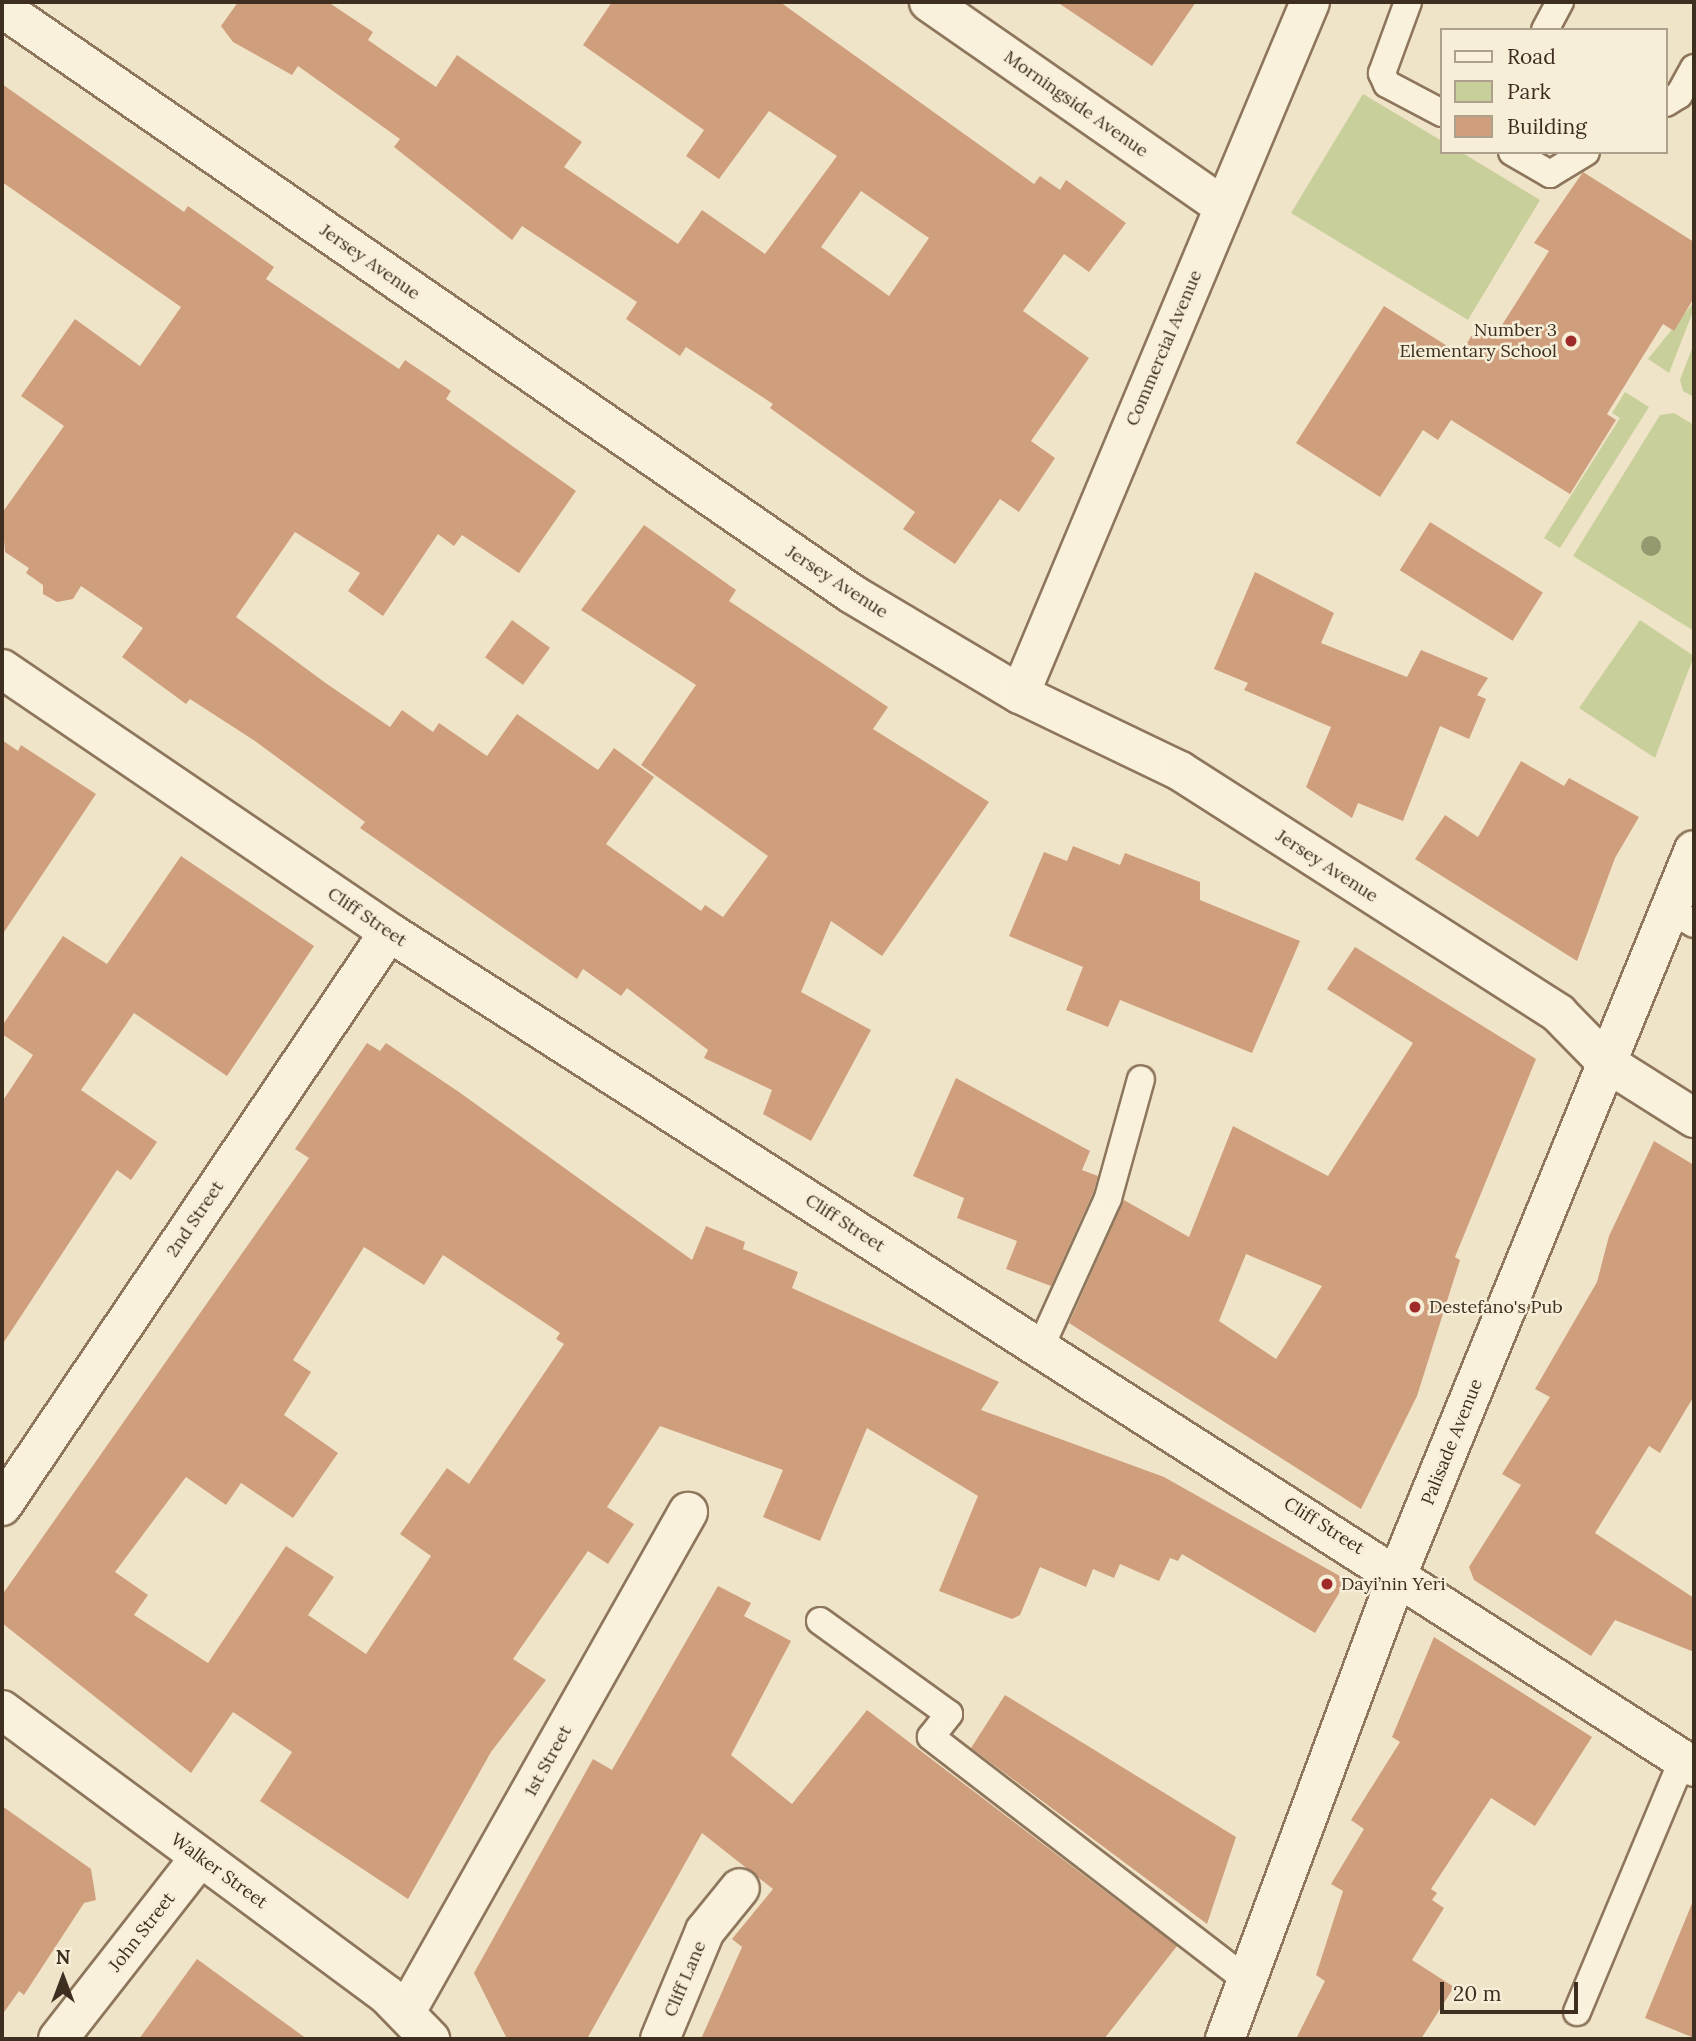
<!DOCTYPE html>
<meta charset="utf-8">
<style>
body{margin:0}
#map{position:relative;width:1696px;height:2041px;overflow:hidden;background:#f0e4c8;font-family:Lora,serif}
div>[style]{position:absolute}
.green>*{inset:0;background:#c9cf9b}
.building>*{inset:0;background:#cf9f7d;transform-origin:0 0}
.roads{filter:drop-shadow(2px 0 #8d765c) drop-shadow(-2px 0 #8d765c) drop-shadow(0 2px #8d765c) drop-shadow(0 -2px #8d765c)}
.lane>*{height:26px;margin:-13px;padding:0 13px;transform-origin:13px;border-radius:13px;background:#faf1dc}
.street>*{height:38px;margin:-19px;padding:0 19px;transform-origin:19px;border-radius:19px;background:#faf1dc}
.secondary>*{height:38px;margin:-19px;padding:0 19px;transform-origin:19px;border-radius:19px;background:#faf1dc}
.trees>*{width:20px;height:20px;margin:-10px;border-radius:50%;background:#96986f}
.dots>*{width:19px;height:19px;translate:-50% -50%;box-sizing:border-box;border:4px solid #f7eed8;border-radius:50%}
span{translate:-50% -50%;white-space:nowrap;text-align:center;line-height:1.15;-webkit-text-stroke:5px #f7eed8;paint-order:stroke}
.street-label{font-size:18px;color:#3d2e20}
.poi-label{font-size:18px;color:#3d2e20}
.right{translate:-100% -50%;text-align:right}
.left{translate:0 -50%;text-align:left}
.frame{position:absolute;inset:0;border:4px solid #3d2e20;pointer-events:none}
.legend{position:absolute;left:1440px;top:28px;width:228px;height:126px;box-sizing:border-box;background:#f7eed8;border:2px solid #ada18e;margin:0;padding:9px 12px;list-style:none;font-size:21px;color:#3d2e20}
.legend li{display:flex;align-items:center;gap:14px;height:35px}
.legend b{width:35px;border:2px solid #ada18e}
.north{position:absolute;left:28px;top:1943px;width:70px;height:70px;-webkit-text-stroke:5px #f7eed8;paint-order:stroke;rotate:0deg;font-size:19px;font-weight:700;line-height:28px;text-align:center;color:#3d2e20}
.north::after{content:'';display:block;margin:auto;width:24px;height:32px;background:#3d2e20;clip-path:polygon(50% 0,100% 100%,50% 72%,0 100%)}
.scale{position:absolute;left:1440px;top:1982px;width:138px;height:32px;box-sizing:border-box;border:4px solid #3d2e20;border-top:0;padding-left:9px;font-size:21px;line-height:24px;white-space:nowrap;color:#3d2e20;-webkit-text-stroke:5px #f7eed8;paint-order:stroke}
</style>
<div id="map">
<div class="green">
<div style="clip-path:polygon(1363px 94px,1442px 141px,1442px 152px,1461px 152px,1540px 200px,1468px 320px,1291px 213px)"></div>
<div style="clip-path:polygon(1694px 302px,1694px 309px,1669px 373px,1648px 359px)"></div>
<div style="clip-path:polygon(1694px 343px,1694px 397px,1683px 391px,1680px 380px)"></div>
<div style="clip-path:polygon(1625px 392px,1649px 407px,1560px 548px,1544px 538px,1620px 418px,1612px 413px)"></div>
<div style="clip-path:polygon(1674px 413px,1694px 425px,1694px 631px,1573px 556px,1660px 415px)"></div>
<div style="clip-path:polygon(1640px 620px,1694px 656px,1655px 758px,1579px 708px)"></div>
</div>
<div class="building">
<div style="clip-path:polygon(evenodd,238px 2px,328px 2px,373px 32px,368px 40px,436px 87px,457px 55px,582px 142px,564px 167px,678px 244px,702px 210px,765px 254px,837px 156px,769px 111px,719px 179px,686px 156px,704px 130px,583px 45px,612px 2px,780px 2px,1034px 184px,1040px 176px,1060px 190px,1066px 180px,1126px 223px,1089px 272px,1064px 254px,1023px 311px,1089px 358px,1031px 441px,1055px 458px,1019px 512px,1000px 499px,955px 564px,903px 529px,915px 512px,770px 408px,773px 404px,686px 347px,680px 356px,626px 319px,637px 302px,522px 226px,512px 240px,394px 147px,400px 139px,298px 66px,292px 75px,233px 42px,221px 26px,238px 2px,861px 191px,929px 238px,889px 296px,821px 247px,861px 191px)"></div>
<div style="clip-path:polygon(1057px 2px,1196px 2px,1152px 66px)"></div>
<div style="clip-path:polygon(2px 84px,184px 212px,188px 206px,274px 267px,266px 279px,399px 369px,405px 360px,451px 391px,446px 399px,576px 491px,519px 573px,462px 535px,454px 546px,438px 534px,383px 616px,348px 591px,360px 573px,295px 532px,236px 617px,327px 684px,390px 727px,402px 710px,433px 732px,439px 723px,487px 756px,517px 714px,598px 770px,614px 748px,654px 777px,606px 844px,701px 911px,705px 905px,723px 917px,768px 856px,641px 765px,696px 685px,581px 610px,644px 525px,736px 590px,729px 601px,888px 707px,873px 729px,989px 802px,882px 956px,831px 921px,801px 992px,871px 1030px,811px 1141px,763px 1114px,772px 1090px,704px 1058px,708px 1050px,627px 988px,621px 996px,583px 969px,577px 979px,360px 828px,365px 822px,255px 741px,190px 699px,186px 704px,122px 657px,143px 628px,81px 586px,73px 599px,57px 602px,43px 594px,43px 585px,26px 573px,29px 568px,5px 552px,2px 513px,64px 426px,21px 396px,75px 319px,140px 366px,181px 307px,2px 182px)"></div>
<div style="clip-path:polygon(1583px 172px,1694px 242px,1694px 298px,1674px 331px,1663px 324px,1607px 414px,1616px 420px,1570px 494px,1451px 420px,1438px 440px,1423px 430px,1380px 497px,1296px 443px,1384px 306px,1460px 354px,1476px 329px,1493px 339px,1549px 251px,1534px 243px)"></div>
<div style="left:1430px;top:522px;width:133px;height:57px;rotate:32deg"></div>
<div style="clip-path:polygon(1255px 572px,1334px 613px,1321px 643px,1407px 677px,1421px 650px,1488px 678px,1477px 695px,1486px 699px,1469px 739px,1440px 726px,1403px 821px,1358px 803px,1352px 818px,1306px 787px,1331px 727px,1244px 690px,1248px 683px,1214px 669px)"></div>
<div style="left:512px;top:620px;width:47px;height:46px;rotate:36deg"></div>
<div style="clip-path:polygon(2px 740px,18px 751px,21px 745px,96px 794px,2px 935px)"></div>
<div style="clip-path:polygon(1521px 761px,1564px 786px,1569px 778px,1639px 817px,1615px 858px,1577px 961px,1415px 859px,1445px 815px,1478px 837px)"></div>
<div style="clip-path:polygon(1073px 846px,1120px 865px,1125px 853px,1200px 882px,1200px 900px,1300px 941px,1252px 1053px,1120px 1000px,1108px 1027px,1066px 1010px,1083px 967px,1009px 936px,1044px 852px,1067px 861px)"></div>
<div style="clip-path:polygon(181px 856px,314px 946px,227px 1076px,134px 1013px,81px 1090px,157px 1142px,131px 1180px,117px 1170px,2px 1345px,2px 1102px,33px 1055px,2px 1034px,2px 1026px,63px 936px,107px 964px)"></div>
<div style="clip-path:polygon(evenodd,1355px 947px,1536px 1059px,1455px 1257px,1460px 1260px,1417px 1396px,1361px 1509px,1069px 1323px,1124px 1200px,1189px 1237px,1233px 1126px,1328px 1176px,1413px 1043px,1327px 989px,1355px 947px,1246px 1254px,1322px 1286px,1276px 1359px,1219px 1321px,1246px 1254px)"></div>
<div style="clip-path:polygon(evenodd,367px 1043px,380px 1051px,386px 1043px,459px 1092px,692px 1260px,706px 1226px,745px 1242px,743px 1249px,798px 1272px,792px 1288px,999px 1382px,981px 1410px,1164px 1477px,1347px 1580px,1315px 1633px,1182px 1554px,1178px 1561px,1170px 1558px,1159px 1581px,1120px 1564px,1114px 1578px,1093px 1569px,1086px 1587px,1040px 1567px,1020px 1615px,1012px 1619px,939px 1591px,978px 1496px,867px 1428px,820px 1541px,763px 1517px,783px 1470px,660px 1426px,607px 1507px,634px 1524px,608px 1564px,588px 1551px,513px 1659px,546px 1680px,491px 1752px,408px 1899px,260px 1801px,292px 1752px,233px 1712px,191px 1773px,2px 1623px,2px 1595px,309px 1158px,295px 1149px,367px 1043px,364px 1247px,424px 1285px,443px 1255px,560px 1333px,556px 1339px,564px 1344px,469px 1484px,447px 1468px,400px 1534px,431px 1556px,366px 1654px,308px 1615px,334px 1577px,286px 1546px,208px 1663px,134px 1615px,148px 1595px,115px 1572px,186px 1477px,226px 1505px,241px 1483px,293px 1518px,338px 1453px,284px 1415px,311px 1372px,293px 1360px,364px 1247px)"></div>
<div style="clip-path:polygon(956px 1078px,1090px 1151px,1082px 1170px,1098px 1176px,1093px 1193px,1051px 1286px,1006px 1269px,1017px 1241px,957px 1218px,964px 1198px,913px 1176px)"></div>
<div style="clip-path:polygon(1654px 1141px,1694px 1165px,1694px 1396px,1660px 1453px,1649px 1446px,1595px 1533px,1694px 1598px,1694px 1652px,1615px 1620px,1591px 1656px,1474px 1580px,1469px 1567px,1521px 1485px,1502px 1474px,1550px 1397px,1535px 1389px,1597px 1282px,1609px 1236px)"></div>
<div style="clip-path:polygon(718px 1586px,751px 1603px,744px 1616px,791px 1641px,731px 1755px,792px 1804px,867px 1710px,1177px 1946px,1104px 2039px,701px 2039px,742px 1947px,732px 1939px,773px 1889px,702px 1833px,587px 2039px,507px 2039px,474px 1973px,593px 1759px,612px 1770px)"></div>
<div style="clip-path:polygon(1434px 1637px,1592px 1737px,1535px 1826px,1491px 1798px,1431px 1889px,1437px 1893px,1432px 1900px,1444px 1908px,1412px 1960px,1454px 1987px,1421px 2039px,1296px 2039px,1325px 1981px,1316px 1975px,1343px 1891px,1331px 1884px,1364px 1829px,1351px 1820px,1400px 1742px,1392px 1737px)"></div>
<div style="clip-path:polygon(1005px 1695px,1236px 1837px,1207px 1924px,971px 1748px)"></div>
<div style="clip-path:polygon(2px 1806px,91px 1869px,96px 1900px,84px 1903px,24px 1995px,19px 1991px,2px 2015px)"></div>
<div style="clip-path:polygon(1693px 1901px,1694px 1901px,1694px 2038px,1645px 2018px)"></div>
<div style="clip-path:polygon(197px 1959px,307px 2039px,139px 2039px)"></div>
</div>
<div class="roads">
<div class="lane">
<div style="left:1408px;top:2px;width:76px;rotate:110.1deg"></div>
<div style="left:1382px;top:73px;width:12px;rotate:66deg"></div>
<div style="left:1387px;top:84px;width:62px;rotate:27.8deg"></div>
<div style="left:1545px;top:30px;width:32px;rotate:-62deg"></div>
<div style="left:1666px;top:103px;width:15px;rotate:-32deg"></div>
<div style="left:1679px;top:95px;width:31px;rotate:-61deg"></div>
<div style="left:1512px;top:152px;width:44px;rotate:30.1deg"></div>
<div style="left:1550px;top:174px;width:42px;rotate:-31.4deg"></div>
<div style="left:1670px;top:909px;width:28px;rotate:32deg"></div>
<div style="left:1041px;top:1346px;width:162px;rotate:-65.6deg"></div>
<div style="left:1108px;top:1198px;width:123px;rotate:-74.5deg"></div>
<div style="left:820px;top:1621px;width:159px;rotate:35.8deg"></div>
<div style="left:949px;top:1714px;width:29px;rotate:128deg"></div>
<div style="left:931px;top:1737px;width:399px;rotate:37.6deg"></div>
<div style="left:1577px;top:2012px;width:274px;rotate:-67.3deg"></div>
</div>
<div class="street">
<div style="left:929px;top:2px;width:358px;rotate:34.8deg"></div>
<div style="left:2px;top:8px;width:1032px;rotate:34.58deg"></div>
<div style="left:852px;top:594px;width:196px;rotate:30.8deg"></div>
<div style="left:1020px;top:694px;width:178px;rotate:25.7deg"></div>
<div style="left:1180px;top:771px;width:449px;rotate:32.6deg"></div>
<div style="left:1558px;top:1013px;width:70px;rotate:45.6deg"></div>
<div style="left:1607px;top:1063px;width:103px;rotate:32.3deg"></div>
<div style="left:2px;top:669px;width:468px;rotate:34.2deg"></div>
<div style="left:389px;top:932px;width:1549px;rotate:32.61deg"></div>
<div style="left:1020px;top:694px;width:750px;rotate:-67.26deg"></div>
<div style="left:2px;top:1506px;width:692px;rotate:-56.01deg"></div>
<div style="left:407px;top:2010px;width:572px;rotate:-60.57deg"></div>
<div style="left:58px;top:2039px;width:231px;rotate:-52deg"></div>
<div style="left:660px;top:2039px;width:117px;rotate:-67.4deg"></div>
<div style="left:705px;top:1931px;width:55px;rotate:-50.9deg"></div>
</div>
<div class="secondary">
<div style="left:2px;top:1710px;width:479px;rotate:36.5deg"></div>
<div style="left:387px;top:1995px;width:62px;rotate:45.7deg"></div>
<div style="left:1225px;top:2039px;width:497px;rotate:-69.6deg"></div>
<div style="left:1398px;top:1573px;width:781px;rotate:-67.74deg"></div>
</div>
</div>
<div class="trees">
<div style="left:1651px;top:546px"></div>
</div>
<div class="dots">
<div style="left:1571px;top:341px;background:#9e2a2b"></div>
<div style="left:1415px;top:1307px;background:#9e2a2b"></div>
<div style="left:1327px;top:1584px;background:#9e2a2b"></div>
</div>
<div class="street-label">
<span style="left:1076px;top:104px;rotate:35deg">Morningside Avenue</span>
<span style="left:370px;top:262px;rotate:35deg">Jersey Avenue</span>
<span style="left:1164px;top:348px;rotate:-67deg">Commercial Avenue</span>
<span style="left:837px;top:582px;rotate:33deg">Jersey Avenue</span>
<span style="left:1327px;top:866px;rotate:33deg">Jersey Avenue</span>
<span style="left:367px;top:917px;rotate:34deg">Cliff Street</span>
<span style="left:195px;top:1219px;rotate:-56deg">2nd Street</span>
<span style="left:845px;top:1223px;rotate:33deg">Cliff Street</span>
<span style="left:1452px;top:1442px;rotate:-68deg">Palisade Avenue</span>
<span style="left:1324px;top:1526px;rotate:32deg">Cliff Street</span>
<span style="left:548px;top:1761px;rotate:-61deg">1st Street</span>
<span style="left:219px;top:1871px;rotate:36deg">Walker Street</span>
<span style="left:142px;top:1932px;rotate:-52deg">John Street</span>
<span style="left:685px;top:1979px;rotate:-67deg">Cliff Lane</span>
</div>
<div class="poi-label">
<span class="right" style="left:1557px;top:341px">Number 3<br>Elementary School</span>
<span class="left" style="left:1429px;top:1307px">Destefano's Pub</span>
<span class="left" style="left:1341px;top:1584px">Dayi’nin Yeri</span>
</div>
<div class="frame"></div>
<ul class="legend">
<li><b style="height:9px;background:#faf1dc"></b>Road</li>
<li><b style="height:19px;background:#c9cf9b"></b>Park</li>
<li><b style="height:19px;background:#cf9f7d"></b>Building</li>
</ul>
<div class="north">N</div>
<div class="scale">20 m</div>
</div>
